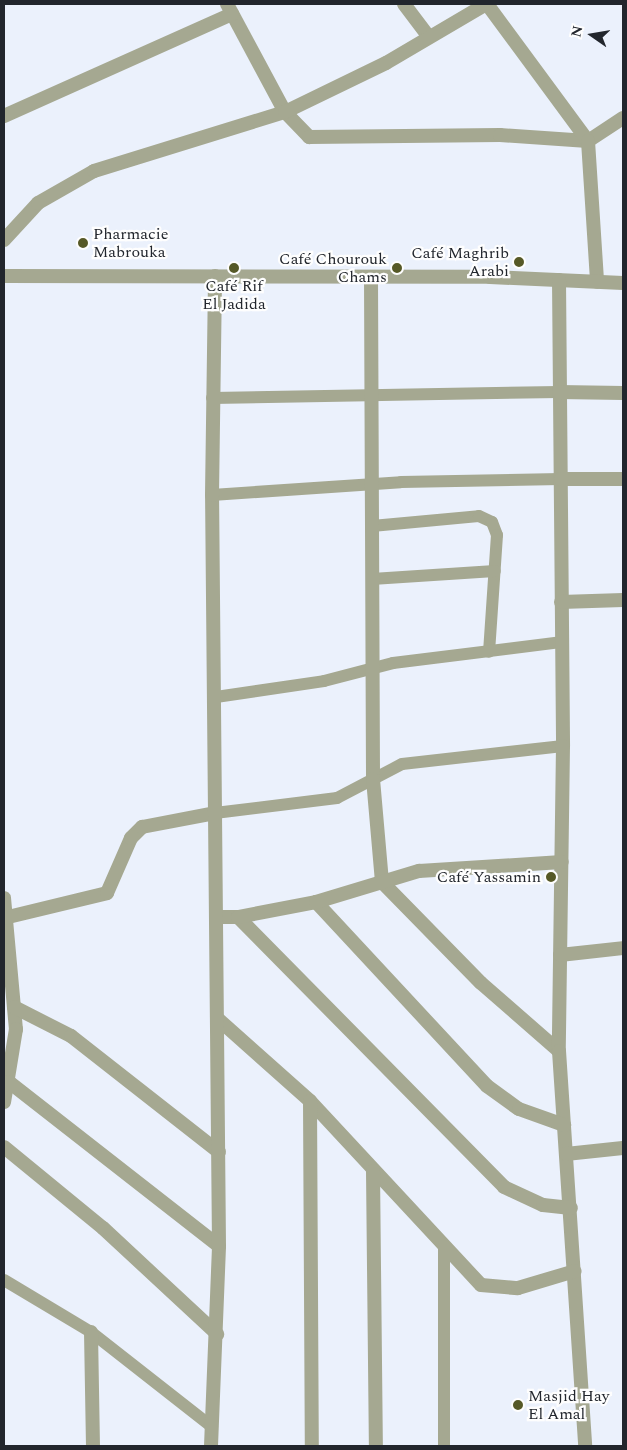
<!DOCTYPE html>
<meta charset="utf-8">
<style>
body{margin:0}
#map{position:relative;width:627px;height:1450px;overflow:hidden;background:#ebf1fc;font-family:Spectral,serif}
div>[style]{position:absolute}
.service>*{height:12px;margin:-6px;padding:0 6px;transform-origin:6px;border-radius:6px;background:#a5a891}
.minor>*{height:14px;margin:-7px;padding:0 7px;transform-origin:7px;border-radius:7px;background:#a5a891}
.dots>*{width:14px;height:14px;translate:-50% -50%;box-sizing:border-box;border:2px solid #fefefe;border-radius:50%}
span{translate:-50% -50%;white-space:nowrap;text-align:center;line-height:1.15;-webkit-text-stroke:4.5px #fefefe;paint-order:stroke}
.poi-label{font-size:16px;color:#22262d}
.left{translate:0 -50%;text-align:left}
.right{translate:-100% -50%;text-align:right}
.frame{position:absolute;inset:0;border:5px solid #22262d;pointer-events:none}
.north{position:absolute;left:567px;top:10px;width:50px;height:50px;-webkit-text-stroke:4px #fefefe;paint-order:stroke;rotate:283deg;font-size:14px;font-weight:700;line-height:20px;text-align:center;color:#22262d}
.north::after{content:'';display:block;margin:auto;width:18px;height:22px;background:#22262d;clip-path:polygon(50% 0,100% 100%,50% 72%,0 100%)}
</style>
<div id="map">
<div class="service">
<div style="left:212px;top:398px;width:347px;rotate:-1deg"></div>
<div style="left:212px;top:495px;width:189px;rotate:-3.9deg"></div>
<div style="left:401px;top:482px;width:160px;rotate:-1.1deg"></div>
<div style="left:372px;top:526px;width:107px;rotate:-5.3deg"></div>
<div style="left:479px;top:516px;width:14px;rotate:25deg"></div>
<div style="left:492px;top:522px;width:14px;rotate:69deg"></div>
<div style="left:497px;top:535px;width:117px;rotate:93.9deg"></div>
<div style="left:372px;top:579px;width:123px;rotate:-3.7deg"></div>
<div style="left:216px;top:697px;width:109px;rotate:-8.4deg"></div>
<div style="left:324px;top:681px;width:71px;rotate:-14.6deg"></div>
<div style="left:393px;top:663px;width:169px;rotate:-7.1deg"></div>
<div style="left:215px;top:813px;width:123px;rotate:-7deg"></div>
<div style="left:337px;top:798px;width:73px;rotate:-27.6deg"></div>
<div style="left:402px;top:764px;width:162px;rotate:-6.4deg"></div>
<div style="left:4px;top:1280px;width:101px;rotate:30.9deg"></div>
<div style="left:91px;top:1332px;width:154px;rotate:38.1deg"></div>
<div style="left:444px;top:1446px;width:198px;rotate:-90deg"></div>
</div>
<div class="minor">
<div style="left:227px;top:4px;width:123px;rotate:61.8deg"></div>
<div style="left:285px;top:112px;width:35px;rotate:46deg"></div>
<div style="left:309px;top:137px;width:191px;rotate:-0.6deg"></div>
<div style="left:500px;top:135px;width:88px;rotate:3.9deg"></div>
<div style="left:588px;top:141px;width:42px;rotate:-33.3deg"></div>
<div style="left:404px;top:4px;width:41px;rotate:52.9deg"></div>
<div style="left:487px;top:4px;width:170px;rotate:53.6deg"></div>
<div style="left:588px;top:141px;width:141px;rotate:86.3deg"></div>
<div style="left:4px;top:116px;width:250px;rotate:-24.1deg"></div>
<div style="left:4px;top:240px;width:50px;rotate:-47.4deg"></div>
<div style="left:38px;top:203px;width:64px;rotate:-29.7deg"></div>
<div style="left:94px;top:171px;width:200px;rotate:-17.2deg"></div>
<div style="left:285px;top:112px;width:112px;rotate:-25.9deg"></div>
<div style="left:386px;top:63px;width:116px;rotate:-30.5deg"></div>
<div style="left:4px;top:276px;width:486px;rotate:0.1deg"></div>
<div style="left:490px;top:277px;width:133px;rotate:2.6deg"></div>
<div style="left:371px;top:277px;width:502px;rotate:89.77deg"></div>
<div style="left:373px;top:779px;width:103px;rotate:85deg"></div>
<div style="left:382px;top:882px;width:141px;rotate:45.6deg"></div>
<div style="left:481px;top:983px;width:103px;rotate:41.1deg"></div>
<div style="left:559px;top:280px;width:466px;rotate:89.5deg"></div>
<div style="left:563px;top:746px;width:305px;rotate:90.8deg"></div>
<div style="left:559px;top:1051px;width:396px;rotate:86.2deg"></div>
<div style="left:559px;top:392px;width:64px;rotate:0.9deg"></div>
<div style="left:561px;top:479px;width:62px"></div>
<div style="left:561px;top:602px;width:62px;rotate:-1.8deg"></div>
<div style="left:4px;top:898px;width:132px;rotate:84.8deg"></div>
<div style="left:16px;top:1029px;width:74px;rotate:99.3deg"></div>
<div style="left:316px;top:902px;width:251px;rotate:47.1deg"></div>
<div style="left:487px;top:1086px;width:39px;rotate:36deg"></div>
<div style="left:519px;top:1109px;width:48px;rotate:19.6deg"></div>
<div style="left:218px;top:917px;width:20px"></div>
<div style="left:238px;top:917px;width:379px;rotate:45.4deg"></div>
<div style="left:504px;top:1187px;width:43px;rotate:24.8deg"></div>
<div style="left:543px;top:1205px;width:28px;rotate:6deg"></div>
<div style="left:238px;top:917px;width:79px;rotate:-10.9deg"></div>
<div style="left:316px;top:902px;width:108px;rotate:-16.8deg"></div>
<div style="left:419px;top:871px;width:143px;rotate:-3.6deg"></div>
<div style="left:4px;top:918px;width:106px;rotate:-13.6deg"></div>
<div style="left:107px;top:893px;width:60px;rotate:-66.4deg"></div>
<div style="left:131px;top:838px;width:16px;rotate:-45deg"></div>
<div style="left:142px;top:827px;width:74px;rotate:-10.9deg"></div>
<div style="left:560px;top:955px;width:63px;rotate:-6.3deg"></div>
<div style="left:14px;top:1007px;width:64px;rotate:27deg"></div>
<div style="left:71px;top:1036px;width:188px;rotate:38.1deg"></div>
<div style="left:218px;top:1019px;width:123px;rotate:41.7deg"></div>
<div style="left:310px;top:1101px;width:251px;rotate:47.1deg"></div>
<div style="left:481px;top:1285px;width:37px;rotate:5deg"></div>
<div style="left:518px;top:1288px;width:59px;rotate:-16.6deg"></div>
<div style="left:4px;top:1085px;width:6px;rotate:-31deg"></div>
<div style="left:9px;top:1082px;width:266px;rotate:38deg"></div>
<div style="left:310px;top:1101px;width:345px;rotate:89.7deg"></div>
<div style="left:4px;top:1147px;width:128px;rotate:39.3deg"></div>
<div style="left:103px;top:1228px;width:156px;rotate:42.9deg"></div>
<div style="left:566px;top:1154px;width:57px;rotate:-6deg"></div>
<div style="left:373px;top:1171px;width:275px;rotate:89.4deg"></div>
<div style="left:91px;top:1332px;width:114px;rotate:89deg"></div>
<div style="left:211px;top:1446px;width:200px;rotate:-87.7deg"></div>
<div style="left:219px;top:1246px;width:751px;rotate:-90.53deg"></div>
<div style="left:212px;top:495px;width:219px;rotate:-89.2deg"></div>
</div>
<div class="dots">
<div style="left:83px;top:243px;background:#565927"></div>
<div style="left:519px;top:262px;background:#565927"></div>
<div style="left:234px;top:268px;background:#565927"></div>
<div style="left:397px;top:268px;background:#565927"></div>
<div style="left:551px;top:877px;background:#565927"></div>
<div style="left:518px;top:1405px;background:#565927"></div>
</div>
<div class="poi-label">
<span class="left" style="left:93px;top:243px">Pharmacie<br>Mabrouka</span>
<span class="right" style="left:509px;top:262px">Café Maghrib<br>Arabi</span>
<span class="right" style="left:387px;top:268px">Café Chourouk<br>Chams</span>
<span style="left:234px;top:295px">Café Rif<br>El Jadida</span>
<span class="right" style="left:541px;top:877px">Café Yassamin</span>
<span class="left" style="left:528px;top:1405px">Masjid Hay<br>El Amal</span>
</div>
<div class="frame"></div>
<div class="north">N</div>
</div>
